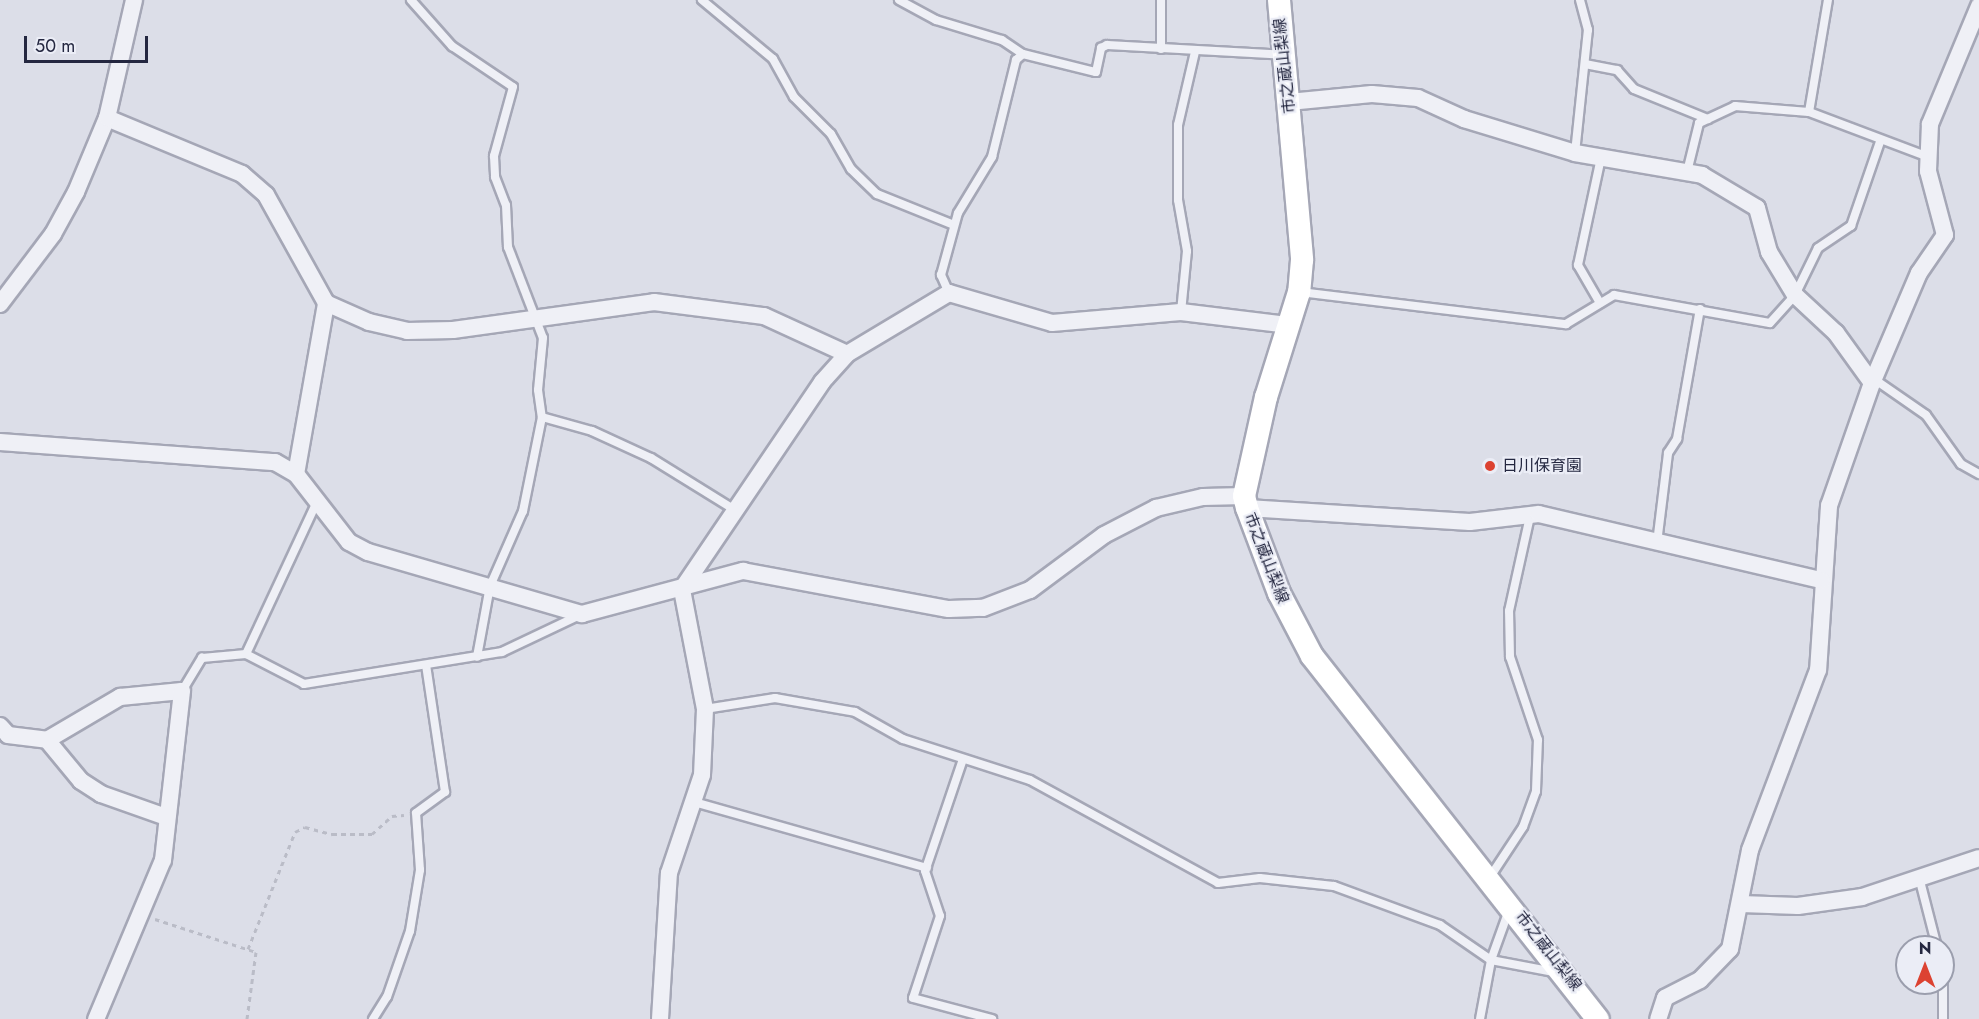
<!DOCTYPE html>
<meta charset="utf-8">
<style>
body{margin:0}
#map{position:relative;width:1979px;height:1019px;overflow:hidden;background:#dcdee8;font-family:Jost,"Noto Sans JP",sans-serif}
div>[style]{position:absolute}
.path>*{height:3px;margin-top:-1.5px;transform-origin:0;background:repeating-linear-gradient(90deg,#babcc7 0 4.5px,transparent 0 9px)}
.roads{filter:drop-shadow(2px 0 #a5a7b6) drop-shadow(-2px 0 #a5a7b6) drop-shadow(0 2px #a5a7b6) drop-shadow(0 -2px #a5a7b6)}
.lane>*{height:8px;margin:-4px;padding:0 4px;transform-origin:4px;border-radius:4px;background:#eff0f6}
.street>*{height:16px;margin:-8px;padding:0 8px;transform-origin:8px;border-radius:8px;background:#eff0f6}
.secondary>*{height:22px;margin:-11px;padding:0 11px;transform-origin:11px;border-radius:11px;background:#fff}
.dots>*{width:16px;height:16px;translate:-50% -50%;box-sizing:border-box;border:3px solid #ebedf6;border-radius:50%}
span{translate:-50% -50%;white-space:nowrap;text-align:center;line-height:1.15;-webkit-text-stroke:4.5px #ebedf6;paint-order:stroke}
.street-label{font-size:16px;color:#242740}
.poi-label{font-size:16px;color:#242740}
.left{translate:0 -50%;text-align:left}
.north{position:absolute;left:1895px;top:935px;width:60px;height:60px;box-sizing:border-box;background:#ebedf6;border:2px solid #9b9ead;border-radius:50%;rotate:0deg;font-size:16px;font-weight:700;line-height:24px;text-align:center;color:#242740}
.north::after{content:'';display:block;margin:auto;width:21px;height:27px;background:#dc4231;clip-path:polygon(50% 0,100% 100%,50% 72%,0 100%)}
.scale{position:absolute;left:24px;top:36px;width:124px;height:27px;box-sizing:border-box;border:3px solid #242740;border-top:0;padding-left:8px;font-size:18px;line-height:21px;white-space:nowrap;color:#242740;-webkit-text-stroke:4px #ebedf6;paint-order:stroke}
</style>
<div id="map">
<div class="path">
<div style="left:155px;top:919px;width:106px;rotate:18.1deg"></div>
<div style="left:256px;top:952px;width:68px;rotate:97.7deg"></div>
<div style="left:248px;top:949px;width:126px;rotate:-68.1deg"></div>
<div style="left:295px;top:832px;width:11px;rotate:-27deg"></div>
<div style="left:305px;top:827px;width:28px;rotate:15deg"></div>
<div style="left:332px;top:834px;width:40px"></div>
<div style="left:372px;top:834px;width:27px;rotate:-42deg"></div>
<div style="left:392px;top:816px;width:12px;rotate:-5deg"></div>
</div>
<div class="roads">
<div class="lane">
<div style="left:411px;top:0;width:62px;rotate:48.3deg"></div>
<div style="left:452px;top:46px;width:73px;rotate:33.9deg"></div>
<div style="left:513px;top:87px;width:72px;rotate:105.4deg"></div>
<div style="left:494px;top:156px;width:21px;rotate:87deg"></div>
<div style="left:495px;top:177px;width:30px;rotate:69deg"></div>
<div style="left:506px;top:205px;width:42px;rotate:87.3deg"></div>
<div style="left:508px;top:247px;width:97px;rotate:69deg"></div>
<div style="left:543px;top:338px;width:52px;rotate:95.5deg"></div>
<div style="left:538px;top:390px;width:27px;rotate:82deg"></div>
<div style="left:542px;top:417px;width:96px;rotate:101.4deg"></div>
<div style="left:523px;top:511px;width:82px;rotate:113.7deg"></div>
<div style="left:490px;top:586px;width:72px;rotate:100.4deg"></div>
<div style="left:702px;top:0;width:92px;rotate:39.7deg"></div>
<div style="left:773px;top:59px;width:43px;rotate:61.1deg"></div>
<div style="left:794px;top:97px;width:52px;rotate:45deg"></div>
<div style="left:831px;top:134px;width:40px;rotate:60.3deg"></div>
<div style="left:851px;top:169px;width:36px;rotate:44deg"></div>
<div style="left:877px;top:194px;width:83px;rotate:21.9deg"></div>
<div style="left:899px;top:0;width:42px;rotate:28.4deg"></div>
<div style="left:936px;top:20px;width:69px;rotate:16.9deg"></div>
<div style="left:1002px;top:40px;width:25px;rotate:34deg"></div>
<div style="left:1161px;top:49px;width:49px;rotate:-90deg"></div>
<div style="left:1585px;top:64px;width:33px;rotate:11deg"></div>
<div style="left:1617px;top:70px;width:25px;rotate:48deg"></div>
<div style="left:1634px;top:89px;width:80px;rotate:22.1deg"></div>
<div style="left:1809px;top:112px;width:114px;rotate:-80.4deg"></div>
<div style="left:1575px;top:153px;width:124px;rotate:-84deg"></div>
<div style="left:1588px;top:30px;width:31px;rotate:-105deg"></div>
<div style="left:1687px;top:172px;width:50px;rotate:-76.2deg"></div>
<div style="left:1699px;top:123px;width:40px;rotate:-25deg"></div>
<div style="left:1735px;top:106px;width:74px;rotate:4.6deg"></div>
<div style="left:1809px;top:112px;width:125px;rotate:20.6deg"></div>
<div style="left:1300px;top:292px;width:268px;rotate:6.9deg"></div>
<div style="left:1566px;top:324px;width:56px;rotate:-31.1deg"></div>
<div style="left:1614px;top:295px;width:158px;rotate:10.2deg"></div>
<div style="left:1770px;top:323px;width:38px;rotate:-48deg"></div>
<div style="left:1795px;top:295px;width:52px;rotate:-63.9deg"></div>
<div style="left:1818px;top:248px;width:40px;rotate:-34deg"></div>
<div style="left:1851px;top:226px;width:89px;rotate:-71deg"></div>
<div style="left:949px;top:293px;width:20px;rotate:-114deg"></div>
<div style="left:941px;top:275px;width:64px;rotate:-74.7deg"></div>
<div style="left:958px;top:213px;width:66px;rotate:-58.7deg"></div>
<div style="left:992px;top:157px;width:100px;rotate:-76.1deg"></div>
<div style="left:1016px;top:60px;width:9px;rotate:-41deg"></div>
<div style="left:1023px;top:54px;width:75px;rotate:13.9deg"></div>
<div style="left:1096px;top:72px;width:25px;rotate:-78deg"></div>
<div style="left:1101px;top:48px;width:7px;rotate:-27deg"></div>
<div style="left:1107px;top:45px;width:177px;rotate:3.2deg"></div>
<div style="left:1600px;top:303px;width:44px;rotate:-120.1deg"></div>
<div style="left:1578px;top:265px;width:109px;rotate:-77.9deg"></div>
<div style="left:1181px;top:312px;width:61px;rotate:-84.4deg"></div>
<div style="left:1187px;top:251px;width:52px;rotate:-100deg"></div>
<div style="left:1178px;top:200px;width:75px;rotate:-90deg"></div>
<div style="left:1178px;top:125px;width:75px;rotate:-76.9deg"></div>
<div style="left:1874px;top:379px;width:63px;rotate:34.7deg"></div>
<div style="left:1926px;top:415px;width:60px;rotate:54.5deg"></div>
<div style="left:1961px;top:464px;width:21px;rotate:29deg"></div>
<div style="left:542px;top:417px;width:52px;rotate:15.6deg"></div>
<div style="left:592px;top:431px;width:65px;rotate:24.6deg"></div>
<div style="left:651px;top:458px;width:99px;rotate:31.8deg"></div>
<div style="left:1657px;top:543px;width:91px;rotate:-83deg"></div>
<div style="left:1668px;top:453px;width:17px;rotate:-57deg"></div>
<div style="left:1677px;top:439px;width:132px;rotate:-80deg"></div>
<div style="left:246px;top:654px;width:166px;rotate:-65deg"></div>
<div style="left:182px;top:691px;width:39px;rotate:-59deg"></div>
<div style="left:202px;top:658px;width:44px;rotate:-5.2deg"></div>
<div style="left:246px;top:654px;width:65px;rotate:27.3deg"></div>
<div style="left:304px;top:684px;width:201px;rotate:-9.2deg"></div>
<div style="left:502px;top:652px;width:86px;rotate:-25.4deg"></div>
<div style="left:705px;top:709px;width:71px;rotate:-8.9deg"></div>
<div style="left:775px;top:698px;width:81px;rotate:9.9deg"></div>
<div style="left:855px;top:712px;width:55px;rotate:29.4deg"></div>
<div style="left:903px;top:739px;width:133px;rotate:17.9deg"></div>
<div style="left:1030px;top:780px;width:214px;rotate:28.7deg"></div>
<div style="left:1218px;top:883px;width:42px;rotate:-6.8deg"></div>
<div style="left:1260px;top:878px;width:74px;rotate:6.2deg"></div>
<div style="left:1334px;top:886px;width:113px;rotate:20.2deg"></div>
<div style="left:1440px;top:925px;width:62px;rotate:34.5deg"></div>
<div style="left:1491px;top:960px;width:64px;rotate:10.8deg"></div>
<div style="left:963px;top:759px;width:118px;rotate:108.7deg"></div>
<div style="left:925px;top:871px;width:47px;rotate:71.6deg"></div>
<div style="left:940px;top:916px;width:86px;rotate:108.2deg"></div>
<div style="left:913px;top:998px;width:82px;rotate:14.9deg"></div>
<div style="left:694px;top:802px;width:242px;rotate:15.8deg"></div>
<div style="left:1490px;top:877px;width:60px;rotate:-56.6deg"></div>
<div style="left:1523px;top:827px;width:38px;rotate:-70deg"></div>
<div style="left:1536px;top:791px;width:51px;rotate:-87.8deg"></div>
<div style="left:1538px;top:740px;width:88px;rotate:-108.6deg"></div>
<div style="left:1510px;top:657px;width:46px;rotate:-91.2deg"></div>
<div style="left:1509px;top:611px;width:97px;rotate:-77.5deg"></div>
<div style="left:1920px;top:881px;width:68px;rotate:75.6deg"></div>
<div style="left:1943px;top:969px;width:50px;rotate:90deg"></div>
<div style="left:373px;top:1019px;width:26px;rotate:-58deg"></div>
<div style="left:387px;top:997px;width:70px;rotate:-70.8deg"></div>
<div style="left:410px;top:931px;width:62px;rotate:-80.7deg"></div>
<div style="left:420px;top:870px;width:57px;rotate:-94deg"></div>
<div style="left:416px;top:813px;width:36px;rotate:-36deg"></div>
<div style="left:445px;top:792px;width:128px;rotate:-98.5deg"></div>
<div style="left:1480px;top:1019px;width:60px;rotate:-79.4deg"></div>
<div style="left:1491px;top:960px;width:53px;rotate:-70.2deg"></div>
</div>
<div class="street">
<div style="left:1289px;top:102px;width:83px;rotate:-5.5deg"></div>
<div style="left:1372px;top:94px;width:46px;rotate:5deg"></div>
<div style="left:1418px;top:98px;width:51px;rotate:24.5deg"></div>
<div style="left:1464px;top:119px;width:116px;rotate:17deg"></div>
<div style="left:1575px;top:153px;width:129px;rotate:9.8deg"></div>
<div style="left:1702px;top:175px;width:64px;rotate:31deg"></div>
<div style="left:1757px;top:208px;width:46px;rotate:74.7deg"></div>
<div style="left:1769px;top:252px;width:50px;rotate:58.8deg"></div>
<div style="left:1795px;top:295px;width:56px;rotate:42.8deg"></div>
<div style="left:1836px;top:333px;width:62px;rotate:54.2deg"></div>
<div style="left:1872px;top:383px;width:130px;rotate:109.3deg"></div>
<div style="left:1829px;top:506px;width:164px;rotate:93.8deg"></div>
<div style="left:1818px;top:670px;width:192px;rotate:110.7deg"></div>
<div style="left:1750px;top:850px;width:101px;rotate:101.4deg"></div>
<div style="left:1730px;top:949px;width:43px;rotate:134.1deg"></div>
<div style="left:1700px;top:980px;width:39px;rotate:153deg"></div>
<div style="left:1665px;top:998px;width:22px;rotate:108deg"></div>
<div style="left:107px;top:118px;width:146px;rotate:22.5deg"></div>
<div style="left:242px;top:174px;width:32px;rotate:41deg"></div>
<div style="left:266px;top:195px;width:124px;rotate:60.9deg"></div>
<div style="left:326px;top:303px;width:47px;rotate:23.8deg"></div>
<div style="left:369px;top:322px;width:39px;rotate:13deg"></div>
<div style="left:407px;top:331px;width:46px;rotate:-1.2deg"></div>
<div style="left:453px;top:330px;width:203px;rotate:-7.9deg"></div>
<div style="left:654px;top:302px;width:111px;rotate:7.3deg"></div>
<div style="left:764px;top:316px;width:91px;rotate:24.6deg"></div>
<div style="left:0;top:304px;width:88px;rotate:-52.9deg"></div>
<div style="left:53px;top:234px;width:48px;rotate:-61.3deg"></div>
<div style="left:76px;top:192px;width:80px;rotate:-67.3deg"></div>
<div style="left:107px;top:118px;width:121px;rotate:-77.1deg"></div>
<div style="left:1872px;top:383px;width:120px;rotate:-66.9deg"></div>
<div style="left:1919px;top:273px;width:46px;rotate:-55.6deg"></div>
<div style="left:1945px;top:235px;width:66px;rotate:-104.9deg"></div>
<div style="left:1928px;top:171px;width:47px;rotate:-87.6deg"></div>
<div style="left:1930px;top:124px;width:128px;rotate:-67.4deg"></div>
<div style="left:0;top:442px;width:276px;rotate:4.2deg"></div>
<div style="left:275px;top:462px;width:24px;rotate:30deg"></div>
<div style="left:296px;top:474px;width:86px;rotate:52.1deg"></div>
<div style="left:349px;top:542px;width:21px;rotate:28deg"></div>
<div style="left:368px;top:552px;width:223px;rotate:16.2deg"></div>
<div style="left:582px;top:614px;width:167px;rotate:-15deg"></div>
<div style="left:743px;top:571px;width:209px;rotate:10.5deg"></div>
<div style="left:949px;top:609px;width:34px;rotate:-2deg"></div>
<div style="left:983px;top:608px;width:50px;rotate:-21deg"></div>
<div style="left:1030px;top:590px;width:92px;rotate:-36.6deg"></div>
<div style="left:1104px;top:535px;width:59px;rotate:-27.4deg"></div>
<div style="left:1156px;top:508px;width:48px;rotate:-13.2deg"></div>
<div style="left:1203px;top:497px;width:41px;rotate:-1.4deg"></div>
<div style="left:296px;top:474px;width:174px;rotate:-80deg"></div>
<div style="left:1247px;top:508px;width:223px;rotate:3.6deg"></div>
<div style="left:1470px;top:522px;width:69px;rotate:-6.6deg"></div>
<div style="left:1539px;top:514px;width:290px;rotate:13.2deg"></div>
<div style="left:0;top:726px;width:12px;rotate:48deg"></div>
<div style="left:8px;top:735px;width:39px;rotate:7deg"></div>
<div style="left:47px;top:740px;width:85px;rotate:-30.5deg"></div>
<div style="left:120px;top:697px;width:62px;rotate:-5.5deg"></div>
<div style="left:182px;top:691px;width:170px;rotate:96.4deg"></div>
<div style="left:163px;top:860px;width:173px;rotate:112.8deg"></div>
<div style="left:47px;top:740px;width:53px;rotate:50.3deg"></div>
<div style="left:81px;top:781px;width:24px;rotate:33deg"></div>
<div style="left:101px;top:794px;width:69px;rotate:19.5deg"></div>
<div style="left:1741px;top:904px;width:57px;rotate:2deg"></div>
<div style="left:1798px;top:906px;width:65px;rotate:-8deg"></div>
<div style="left:1862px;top:897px;width:123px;rotate:-18.4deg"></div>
<div style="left:660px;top:1019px;width:146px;rotate:-86.5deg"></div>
<div style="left:669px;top:873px;width:103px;rotate:-71.4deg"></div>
<div style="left:702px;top:775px;width:66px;rotate:-87.4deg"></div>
<div style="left:705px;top:709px;width:122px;rotate:-100.9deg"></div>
<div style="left:682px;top:589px;width:250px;rotate:-55.9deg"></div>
<div style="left:822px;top:382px;width:38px;rotate:-48deg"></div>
<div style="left:847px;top:354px;width:119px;rotate:-30.9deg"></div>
<div style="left:949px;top:293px;width:107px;rotate:16.2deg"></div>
<div style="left:1052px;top:323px;width:129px;rotate:-4.9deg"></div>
<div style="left:1181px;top:312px;width:109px;rotate:6.9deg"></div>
</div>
<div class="secondary">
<div style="left:1279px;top:0;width:261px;rotate:84.9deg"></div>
<div style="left:1302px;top:260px;width:32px;rotate:95deg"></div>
<div style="left:1299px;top:292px;width:110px;rotate:107.4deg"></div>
<div style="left:1266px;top:397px;width:101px;rotate:102.5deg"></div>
<div style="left:1244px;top:496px;width:12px;rotate:76deg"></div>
<div style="left:1247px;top:508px;width:91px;rotate:69.4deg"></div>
<div style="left:1279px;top:593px;width:71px;rotate:62.4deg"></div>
<div style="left:1312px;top:656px;width:462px;rotate:51.8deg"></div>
</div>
</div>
<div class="dots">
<div style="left:1490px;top:466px;background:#dc4231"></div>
</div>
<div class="street-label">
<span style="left:1285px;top:66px;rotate:-96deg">市之蔵山梨線</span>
<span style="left:1266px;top:558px;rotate:69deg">市之蔵山梨線</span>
<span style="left:1548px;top:951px;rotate:52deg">市之蔵山梨線</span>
</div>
<div class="poi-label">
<span class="left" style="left:1502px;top:466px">日川保育園</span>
</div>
<div class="north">N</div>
<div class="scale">50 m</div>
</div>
